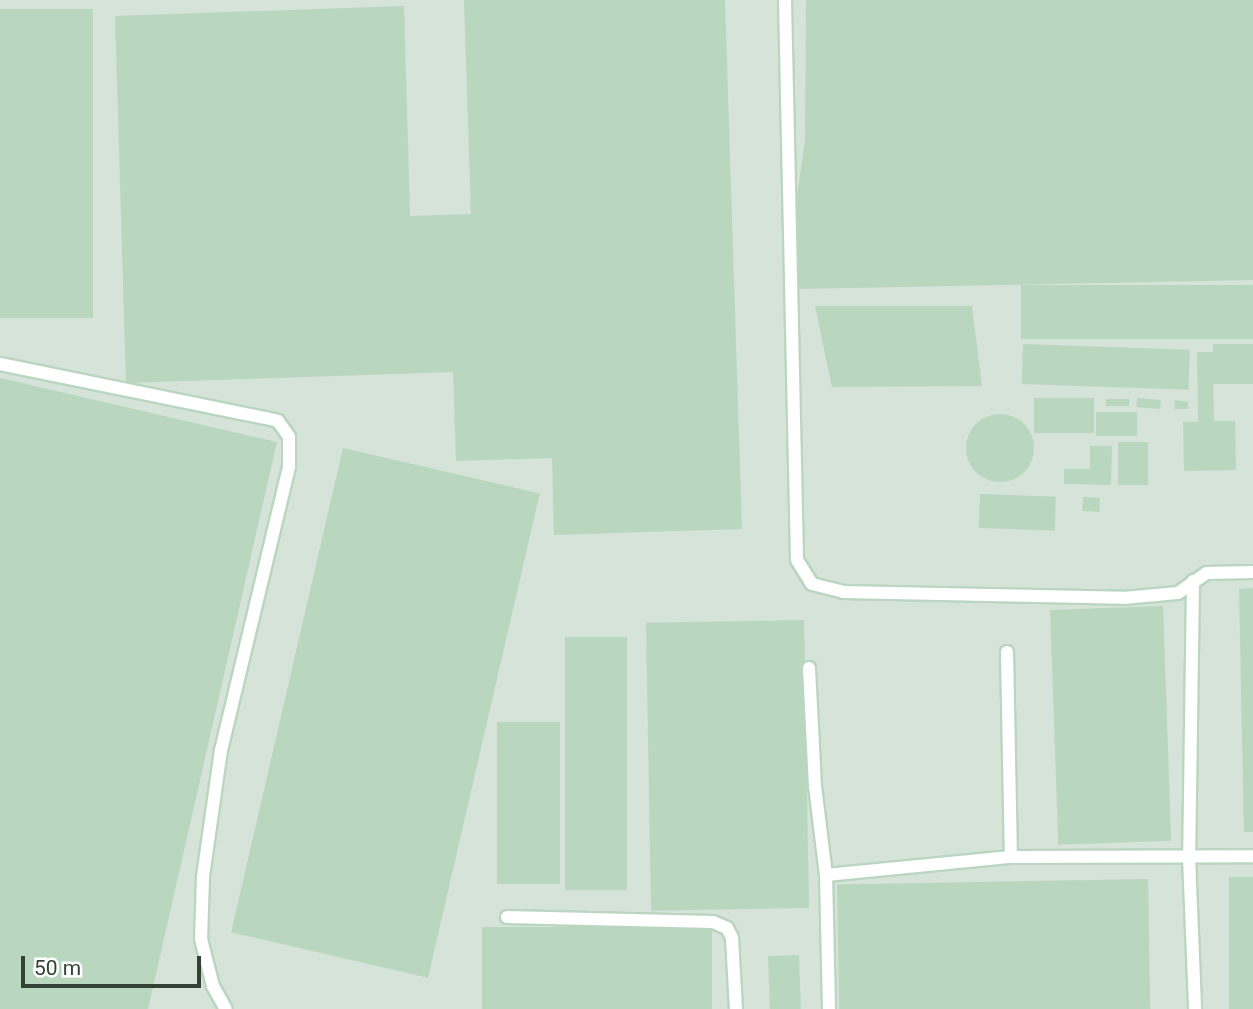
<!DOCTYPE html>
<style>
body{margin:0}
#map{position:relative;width:1253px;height:1009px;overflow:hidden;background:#e1f2e5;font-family:Roboto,sans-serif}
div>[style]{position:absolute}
.industrial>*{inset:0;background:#d6e3d8;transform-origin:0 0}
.building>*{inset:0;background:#b9d7be;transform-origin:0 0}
.round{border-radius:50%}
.roads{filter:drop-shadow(2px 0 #bad6c1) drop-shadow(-2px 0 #bad6c1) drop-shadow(0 2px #bad6c1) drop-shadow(0 -2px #bad6c1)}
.service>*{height:12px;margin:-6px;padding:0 6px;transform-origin:6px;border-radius:6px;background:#fff}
span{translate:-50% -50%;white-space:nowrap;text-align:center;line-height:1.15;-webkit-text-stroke:5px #fff;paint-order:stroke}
.scale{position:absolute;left:21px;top:956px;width:180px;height:32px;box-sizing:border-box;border:4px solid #324335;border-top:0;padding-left:9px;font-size:21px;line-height:24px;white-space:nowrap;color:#324335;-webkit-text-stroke:5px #fff;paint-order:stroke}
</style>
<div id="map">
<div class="industrial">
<div style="left:0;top:0;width:1253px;height:1009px"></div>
</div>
<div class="building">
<div style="clip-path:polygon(464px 0,725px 0,742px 529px,554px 535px,552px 458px,456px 461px,453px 372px,126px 383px,115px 16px,404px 6px,410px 216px,471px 214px)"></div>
<div style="clip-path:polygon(806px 0,1253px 0,1253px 280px,797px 289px,795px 210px,805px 140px)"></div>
<div style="left:93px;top:9px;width:309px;height:93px;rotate:90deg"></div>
<div style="left:1253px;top:285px;width:54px;height:232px;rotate:90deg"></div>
<div style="clip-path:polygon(815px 306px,972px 306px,982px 386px,832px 387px)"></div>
<div style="left:1023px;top:344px;width:167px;height:40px;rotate:2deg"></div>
<div style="left:1253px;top:344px;width:40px;height:40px;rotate:90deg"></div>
<div style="clip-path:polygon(1197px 352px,1213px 352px,1214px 421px,1235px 421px,1236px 470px,1184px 471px,1183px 422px,1198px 422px)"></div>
<div style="clip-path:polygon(0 378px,277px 442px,148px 1009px,0 1009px)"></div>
<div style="left:1034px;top:398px;width:60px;height:35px"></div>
<div style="left:1137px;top:398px;width:24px;height:9px;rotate:5deg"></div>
<div style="left:1129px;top:399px;width:7px;height:23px;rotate:90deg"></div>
<div style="clip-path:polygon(1175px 400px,1188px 402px,1188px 409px,1174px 409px)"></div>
<div style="left:1096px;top:412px;width:41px;height:24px"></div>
<div class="round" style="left:966px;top:414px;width:68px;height:68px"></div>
<div style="left:1118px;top:442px;width:30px;height:43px"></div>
<div style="clip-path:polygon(1090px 446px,1112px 446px,1111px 485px,1064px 484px,1064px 469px,1090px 469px)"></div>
<div style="left:343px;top:448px;width:202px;height:497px;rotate:13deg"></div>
<div style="left:980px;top:494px;width:76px;height:34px;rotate:2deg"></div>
<div style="left:1083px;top:497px;width:17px;height:14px;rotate:3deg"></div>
<div style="clip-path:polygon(1253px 588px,1253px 832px,1244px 832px,1239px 589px)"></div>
<div style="left:1163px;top:606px;width:235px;height:113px;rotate:88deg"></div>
<div style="left:804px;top:620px;width:288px;height:158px;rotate:89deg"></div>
<div style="left:565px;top:637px;width:62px;height:253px"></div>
<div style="left:497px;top:722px;width:63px;height:162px"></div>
<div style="left:1253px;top:877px;width:132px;height:24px;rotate:90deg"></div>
<div style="left:1148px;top:879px;width:130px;height:311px;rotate:89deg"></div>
<div style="left:482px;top:927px;width:230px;height:82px"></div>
<div style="left:799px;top:955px;width:54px;height:31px;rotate:88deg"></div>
</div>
<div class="roads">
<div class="service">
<div style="left:785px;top:0;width:560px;rotate:88.77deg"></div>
<div style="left:797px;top:560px;width:28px;rotate:58deg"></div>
<div style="left:812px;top:584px;width:32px;rotate:14deg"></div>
<div style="left:843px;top:592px;width:280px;rotate:1.2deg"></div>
<div style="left:1123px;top:598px;width:55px;rotate:-5.2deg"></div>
<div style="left:1178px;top:593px;width:35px;rotate:-35deg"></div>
<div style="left:1207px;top:573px;width:46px;rotate:-1.2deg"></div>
<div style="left:0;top:364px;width:271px;rotate:11.5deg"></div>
<div style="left:266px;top:418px;width:12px;rotate:14deg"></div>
<div style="left:278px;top:421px;width:19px;rotate:55deg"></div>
<div style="left:289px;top:437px;width:30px;rotate:90deg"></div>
<div style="left:289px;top:467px;width:291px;rotate:103.5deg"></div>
<div style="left:221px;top:750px;width:128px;rotate:98.1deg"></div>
<div style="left:203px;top:877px;width:62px;rotate:91.8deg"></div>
<div style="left:201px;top:939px;width:49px;rotate:75.7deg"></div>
<div style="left:213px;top:986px;width:26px;rotate:61deg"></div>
<div style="left:1193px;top:581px;width:276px;rotate:90.8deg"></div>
<div style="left:1189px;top:857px;width:152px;rotate:87.7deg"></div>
<div style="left:1007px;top:652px;width:205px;rotate:88.9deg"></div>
<div style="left:809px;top:668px;width:118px;rotate:87.1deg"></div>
<div style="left:815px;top:786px;width:90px;rotate:83deg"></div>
<div style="left:826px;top:875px;width:134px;rotate:88.7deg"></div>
<div style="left:826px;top:875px;width:186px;rotate:-5.6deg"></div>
<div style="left:1011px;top:857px;width:242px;rotate:-0.2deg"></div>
<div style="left:507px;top:917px;width:206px;rotate:1.4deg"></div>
<div style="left:713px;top:922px;width:15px;rotate:23deg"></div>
<div style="left:727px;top:928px;width:11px;rotate:63deg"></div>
<div style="left:732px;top:938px;width:71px;rotate:86.8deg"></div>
</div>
</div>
<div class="scale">50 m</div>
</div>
